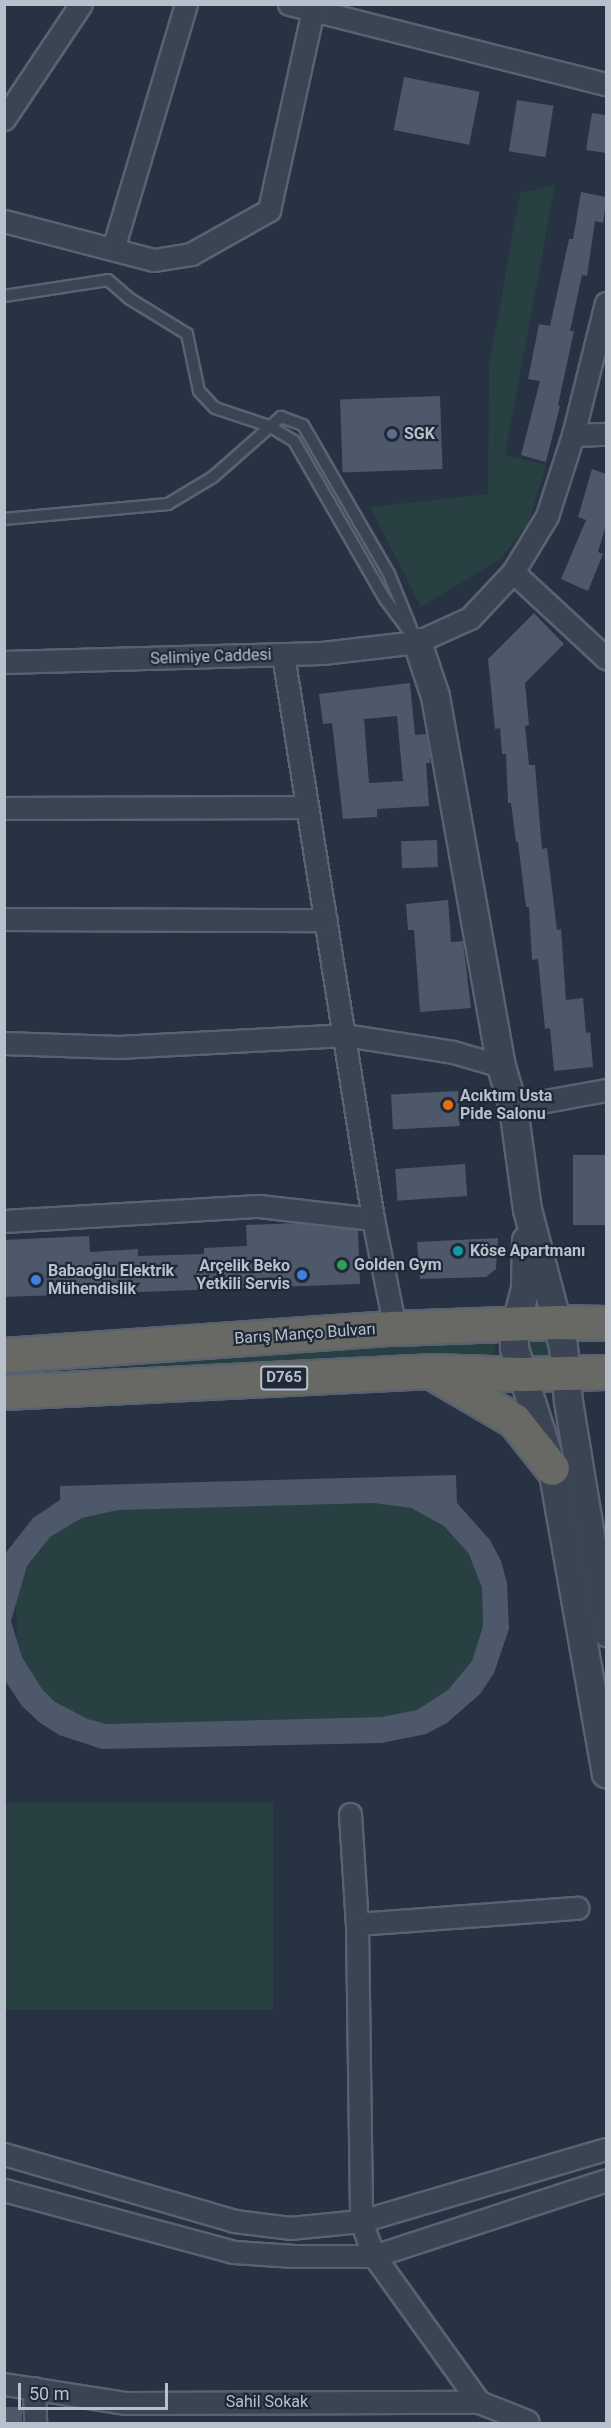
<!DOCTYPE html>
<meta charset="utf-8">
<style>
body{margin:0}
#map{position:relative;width:611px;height:2428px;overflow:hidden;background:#273243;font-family:Roboto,sans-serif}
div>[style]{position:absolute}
.green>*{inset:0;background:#294043;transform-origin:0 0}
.building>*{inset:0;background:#4d596b;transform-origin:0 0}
.roads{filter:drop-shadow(2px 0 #596270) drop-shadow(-2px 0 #596270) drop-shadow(0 2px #596270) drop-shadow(0 -2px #596270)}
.service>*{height:10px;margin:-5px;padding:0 5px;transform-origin:5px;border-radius:5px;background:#3b4452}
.minor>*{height:21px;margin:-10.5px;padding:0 10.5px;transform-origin:10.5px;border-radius:10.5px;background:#3b4452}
.tertiary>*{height:27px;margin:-13.5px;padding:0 13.5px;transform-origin:13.5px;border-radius:13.5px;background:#3b4452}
.trunk>*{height:33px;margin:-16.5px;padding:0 16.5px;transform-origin:16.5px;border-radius:16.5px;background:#686865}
.dots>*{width:16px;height:16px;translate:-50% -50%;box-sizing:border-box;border:3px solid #202938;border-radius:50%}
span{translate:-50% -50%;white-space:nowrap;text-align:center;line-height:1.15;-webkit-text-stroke:4.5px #202938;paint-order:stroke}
.shield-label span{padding:2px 4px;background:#202938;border:2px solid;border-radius:4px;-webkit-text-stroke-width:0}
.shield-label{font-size:15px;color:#b8c0cc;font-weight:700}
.poi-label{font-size:16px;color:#b8c0cc;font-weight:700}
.left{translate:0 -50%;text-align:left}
.right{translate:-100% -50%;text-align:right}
.street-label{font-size:16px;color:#b8c0cc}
.frame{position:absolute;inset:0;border:6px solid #b8c0cc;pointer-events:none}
.scale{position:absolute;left:18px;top:2383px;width:150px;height:27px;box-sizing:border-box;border:3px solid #b8c0cc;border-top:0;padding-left:8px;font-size:18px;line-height:21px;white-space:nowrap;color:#b8c0cc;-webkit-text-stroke:4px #202938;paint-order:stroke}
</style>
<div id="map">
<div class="green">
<div style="clip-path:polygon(555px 185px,505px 455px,546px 465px,528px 524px,501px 558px,421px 607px,370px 507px,488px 494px,489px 367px,520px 193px)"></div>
<div style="clip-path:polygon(546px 1331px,555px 1358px,530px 1358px,526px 1343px,528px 1338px)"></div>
<div style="clip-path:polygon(496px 1333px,495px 1359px,271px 1362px,5px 1377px,5px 1361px)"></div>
<div style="clip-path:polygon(374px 1503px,411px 1508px,444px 1526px,469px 1554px,482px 1588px,483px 1626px,472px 1661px,448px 1690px,417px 1710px,381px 1717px,106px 1724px,88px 1719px,55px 1702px,42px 1689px,22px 1657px,17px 1639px,16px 1602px,27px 1566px,50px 1537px,82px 1518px,118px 1510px)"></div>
<div style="left:273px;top:1803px;width:207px;height:268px;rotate:90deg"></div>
</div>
<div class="building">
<div style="left:404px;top:77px;width:77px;height:54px;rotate:11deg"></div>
<div style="left:517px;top:100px;width:37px;height:52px;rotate:9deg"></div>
<div style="clip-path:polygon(592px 113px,606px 115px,606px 153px,586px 150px)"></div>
<div style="clip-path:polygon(581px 192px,606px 197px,606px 201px,603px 223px,595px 221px,587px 276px,582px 275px,570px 331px,574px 331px,558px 405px,560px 406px,546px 462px,521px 455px,540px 381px,528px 379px,539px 324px,550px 326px,569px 239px,573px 239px)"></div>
<div style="left:440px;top:396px;width:73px;height:100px;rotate:88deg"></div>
<div style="clip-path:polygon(592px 469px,606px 474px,606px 525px,598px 552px,603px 554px,588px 591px,561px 579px,586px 520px,578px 517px)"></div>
<div style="clip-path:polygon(534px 613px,564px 644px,525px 683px,529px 725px,525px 726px,529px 765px,535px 765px,542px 849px,547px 848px,557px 930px,561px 929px,566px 1000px,583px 998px,586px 1033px,590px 1032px,593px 1067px,554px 1071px,550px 1028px,545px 1029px,538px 959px,532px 960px,529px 907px,526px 907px,518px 842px,516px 842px,511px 803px,508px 803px,506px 754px,502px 754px,500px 728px,495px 729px,488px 659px)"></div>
<div style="clip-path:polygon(evenodd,410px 683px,415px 735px,426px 734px,430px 755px,430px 763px,426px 763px,429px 806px,377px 809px,377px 817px,343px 819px,332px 723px,323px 724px,319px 694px,410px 683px,397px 716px,403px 781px,369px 783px,364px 719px,397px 716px)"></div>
<div style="left:437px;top:840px;width:27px;height:36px;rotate:88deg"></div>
<div style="clip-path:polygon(448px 900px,451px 942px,463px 941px,471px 1008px,420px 1012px,414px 930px,408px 930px,406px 904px)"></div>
<div style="left:458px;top:1091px;width:35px;height:67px;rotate:87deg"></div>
<div style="left:606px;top:1155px;width:70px;height:33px;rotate:90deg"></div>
<div style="left:465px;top:1164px;width:32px;height:70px;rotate:86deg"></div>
<div style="clip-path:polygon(299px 1223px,358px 1230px,360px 1284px,4px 1297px,4px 1240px,89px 1236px,90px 1252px,138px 1249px,138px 1256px,204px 1254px,204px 1248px,247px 1246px,246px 1225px)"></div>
<div style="clip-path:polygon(498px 1238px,496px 1269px,486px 1277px,420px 1279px,417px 1242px)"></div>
<div style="clip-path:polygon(evenodd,456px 1475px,457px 1503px,490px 1540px,501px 1561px,507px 1583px,509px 1629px,494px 1673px,481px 1693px,447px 1723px,426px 1734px,382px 1743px,102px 1749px,59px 1735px,39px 1722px,22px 1706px,4px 1679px,4px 1555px,33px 1518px,60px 1500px,60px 1486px,456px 1475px,374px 1503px,411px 1508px,444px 1526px,469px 1554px,482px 1588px,483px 1626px,472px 1661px,448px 1690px,417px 1710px,381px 1717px,106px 1724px,88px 1719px,55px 1702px,42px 1689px,22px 1657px,11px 1621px,27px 1566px,50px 1537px,82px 1518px,118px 1510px,374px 1503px)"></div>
<div style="left:4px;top:2407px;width:18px;height:17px"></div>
</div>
<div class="roads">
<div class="service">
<div style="left:4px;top:296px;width:105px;rotate:-8.7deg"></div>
<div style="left:108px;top:280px;width:29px;rotate:41deg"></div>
<div style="left:130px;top:299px;width:67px;rotate:31.6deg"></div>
<div style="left:187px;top:334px;width:58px;rotate:78.1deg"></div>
<div style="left:199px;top:391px;width:23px;rotate:47deg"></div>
<div style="left:215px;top:408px;width:57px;rotate:18.4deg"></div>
<div style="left:269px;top:426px;width:29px;rotate:31deg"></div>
<div style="left:294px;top:441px;width:182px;rotate:60.1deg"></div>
<div style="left:385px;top:599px;width:54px;rotate:53.3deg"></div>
<div style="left:4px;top:519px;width:165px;rotate:-5.2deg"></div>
<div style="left:168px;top:504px;width:52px;rotate:-31deg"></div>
<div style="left:213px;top:477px;width:91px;rotate:-41.4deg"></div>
<div style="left:281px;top:417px;width:23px;rotate:20deg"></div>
<div style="left:303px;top:425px;width:172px;rotate:60deg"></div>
<div style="left:389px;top:574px;width:58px;rotate:67.8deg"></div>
</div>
<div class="minor">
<div style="left:289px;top:4px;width:327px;rotate:14.2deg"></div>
<div style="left:4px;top:119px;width:138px;rotate:-56.2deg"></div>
<div style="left:4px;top:221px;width:155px;rotate:14.6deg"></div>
<div style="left:154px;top:260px;width:37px;rotate:-9deg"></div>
<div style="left:191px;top:254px;width:90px;rotate:-29.4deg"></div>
<div style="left:269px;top:210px;width:205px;rotate:-77.6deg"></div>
<div style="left:113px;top:249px;width:256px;rotate:-73.4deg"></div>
<div style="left:573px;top:435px;width:33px;rotate:-2deg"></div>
<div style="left:513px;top:572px;width:127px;rotate:42.8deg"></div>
<div style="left:283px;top:655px;width:571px;rotate:80.93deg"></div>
<div style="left:4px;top:662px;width:318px;rotate:-1.6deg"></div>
<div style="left:322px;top:653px;width:96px;rotate:-6.6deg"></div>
<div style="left:417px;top:642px;width:58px;rotate:-24.4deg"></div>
<div style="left:470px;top:618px;width:63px;rotate:-46.9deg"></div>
<div style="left:513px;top:572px;width:66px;rotate:-58.7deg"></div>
<div style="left:547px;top:516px;width:85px;rotate:-72.2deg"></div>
<div style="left:573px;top:435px;width:136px;rotate:-76deg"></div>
<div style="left:4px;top:808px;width:303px;rotate:-0.2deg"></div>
<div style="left:4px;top:919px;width:322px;rotate:0.2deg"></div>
<div style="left:4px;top:1043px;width:114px;rotate:2deg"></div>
<div style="left:118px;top:1047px;width:227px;rotate:-3deg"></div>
<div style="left:345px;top:1035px;width:109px;rotate:8.9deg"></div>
<div style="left:453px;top:1052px;width:50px;rotate:16.3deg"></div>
<div style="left:513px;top:1107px;width:95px;rotate:-10.4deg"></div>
<div style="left:4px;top:1221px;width:255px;rotate:-3.4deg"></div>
<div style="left:259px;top:1206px;width:115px;rotate:6.5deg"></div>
<div style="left:373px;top:1219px;width:111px;rotate:78.6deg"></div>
<div style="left:350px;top:1814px;width:110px;rotate:86.4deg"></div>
<div style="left:357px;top:1924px;width:297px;rotate:89.2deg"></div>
<div style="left:361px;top:2221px;width:37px;rotate:70deg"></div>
<div style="left:374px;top:2256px;width:180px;rotate:54.3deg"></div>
<div style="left:357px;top:1924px;width:221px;rotate:-4.2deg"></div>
<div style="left:4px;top:2154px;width:240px;rotate:16.2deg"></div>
<div style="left:234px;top:2221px;width:56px;rotate:7.1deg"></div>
<div style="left:290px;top:2228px;width:71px;rotate:-5.6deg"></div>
<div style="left:361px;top:2221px;width:255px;rotate:-16.4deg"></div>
<div style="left:4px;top:2190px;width:238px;rotate:15.1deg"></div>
<div style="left:234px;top:2252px;width:60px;rotate:3.8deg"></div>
<div style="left:294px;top:2256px;width:80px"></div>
<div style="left:374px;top:2256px;width:244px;rotate:-18.1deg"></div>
<div style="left:4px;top:2384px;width:122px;rotate:8.9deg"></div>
<div style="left:125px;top:2403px;width:354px;rotate:-0.2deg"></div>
<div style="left:479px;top:2402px;width:52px;rotate:21.6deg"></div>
<div style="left:34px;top:2388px;width:36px;rotate:88deg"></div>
</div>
<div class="tertiary">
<div style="left:417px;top:642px;width:57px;rotate:71.6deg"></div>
<div style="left:435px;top:696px;width:376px;rotate:79.9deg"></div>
<div style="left:501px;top:1066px;width:43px;rotate:73.7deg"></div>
<div style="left:513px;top:1107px;width:103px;rotate:82.2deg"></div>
<div style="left:527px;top:1209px;width:142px;rotate:75.3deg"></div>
<div style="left:563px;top:1346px;width:55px;rotate:84.8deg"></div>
<div style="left:568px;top:1401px;width:234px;rotate:80.7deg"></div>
<div style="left:526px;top:1240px;width:48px;rotate:91.2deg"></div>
<div style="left:525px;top:1288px;width:44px;rotate:104.3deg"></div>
<div style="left:514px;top:1331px;width:17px;rotate:90deg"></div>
<div style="left:514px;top:1348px;width:126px;rotate:72.4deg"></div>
<div style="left:552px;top:1468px;width:310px;rotate:80deg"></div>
</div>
<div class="trunk">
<div style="left:4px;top:1355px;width:392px;rotate:-4deg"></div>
<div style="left:395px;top:1328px;width:162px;rotate:-2.1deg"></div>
<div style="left:557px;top:1322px;width:49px;rotate:1.2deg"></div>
<div style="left:430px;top:1371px;width:97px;rotate:30.3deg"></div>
<div style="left:514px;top:1420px;width:61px;rotate:51.6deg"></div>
<div style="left:4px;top:1392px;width:427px;rotate:-2.8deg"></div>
<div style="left:430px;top:1371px;width:92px;rotate:1.9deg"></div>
<div style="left:522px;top:1374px;width:84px;rotate:-1.4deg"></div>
</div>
</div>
<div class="dots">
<div style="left:392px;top:434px;background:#5c6f8a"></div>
<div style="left:448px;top:1105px;background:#e8710a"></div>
<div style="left:458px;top:1251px;background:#0f9aa8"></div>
<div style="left:342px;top:1265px;background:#2e9e5b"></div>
<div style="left:302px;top:1275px;background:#3f7fe0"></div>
<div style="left:36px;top:1280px;background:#3f7fe0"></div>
</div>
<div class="shield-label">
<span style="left:284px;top:1378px">D765</span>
</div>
<div class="poi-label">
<span class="left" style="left:404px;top:434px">SGK</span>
<span class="left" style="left:460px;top:1105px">Acıktım Usta<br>Pide Salonu</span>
<span class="left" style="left:470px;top:1251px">Köse Apartmanı</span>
<span class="left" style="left:354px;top:1265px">Golden Gym</span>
<span class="right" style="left:290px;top:1275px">Arçelik Beko<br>Yetkili Servis</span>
<span class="left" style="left:48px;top:1280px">Babaoğlu Elektrik<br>Mühendislik</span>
</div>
<div class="street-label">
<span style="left:211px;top:657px;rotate:-2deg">Selimiye Caddesi</span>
<span style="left:305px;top:1334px;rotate:-4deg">Barış Manço Bulvarı</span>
<span style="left:267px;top:2402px">Sahil Sokak</span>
</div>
<div class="frame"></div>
<div class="scale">50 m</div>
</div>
